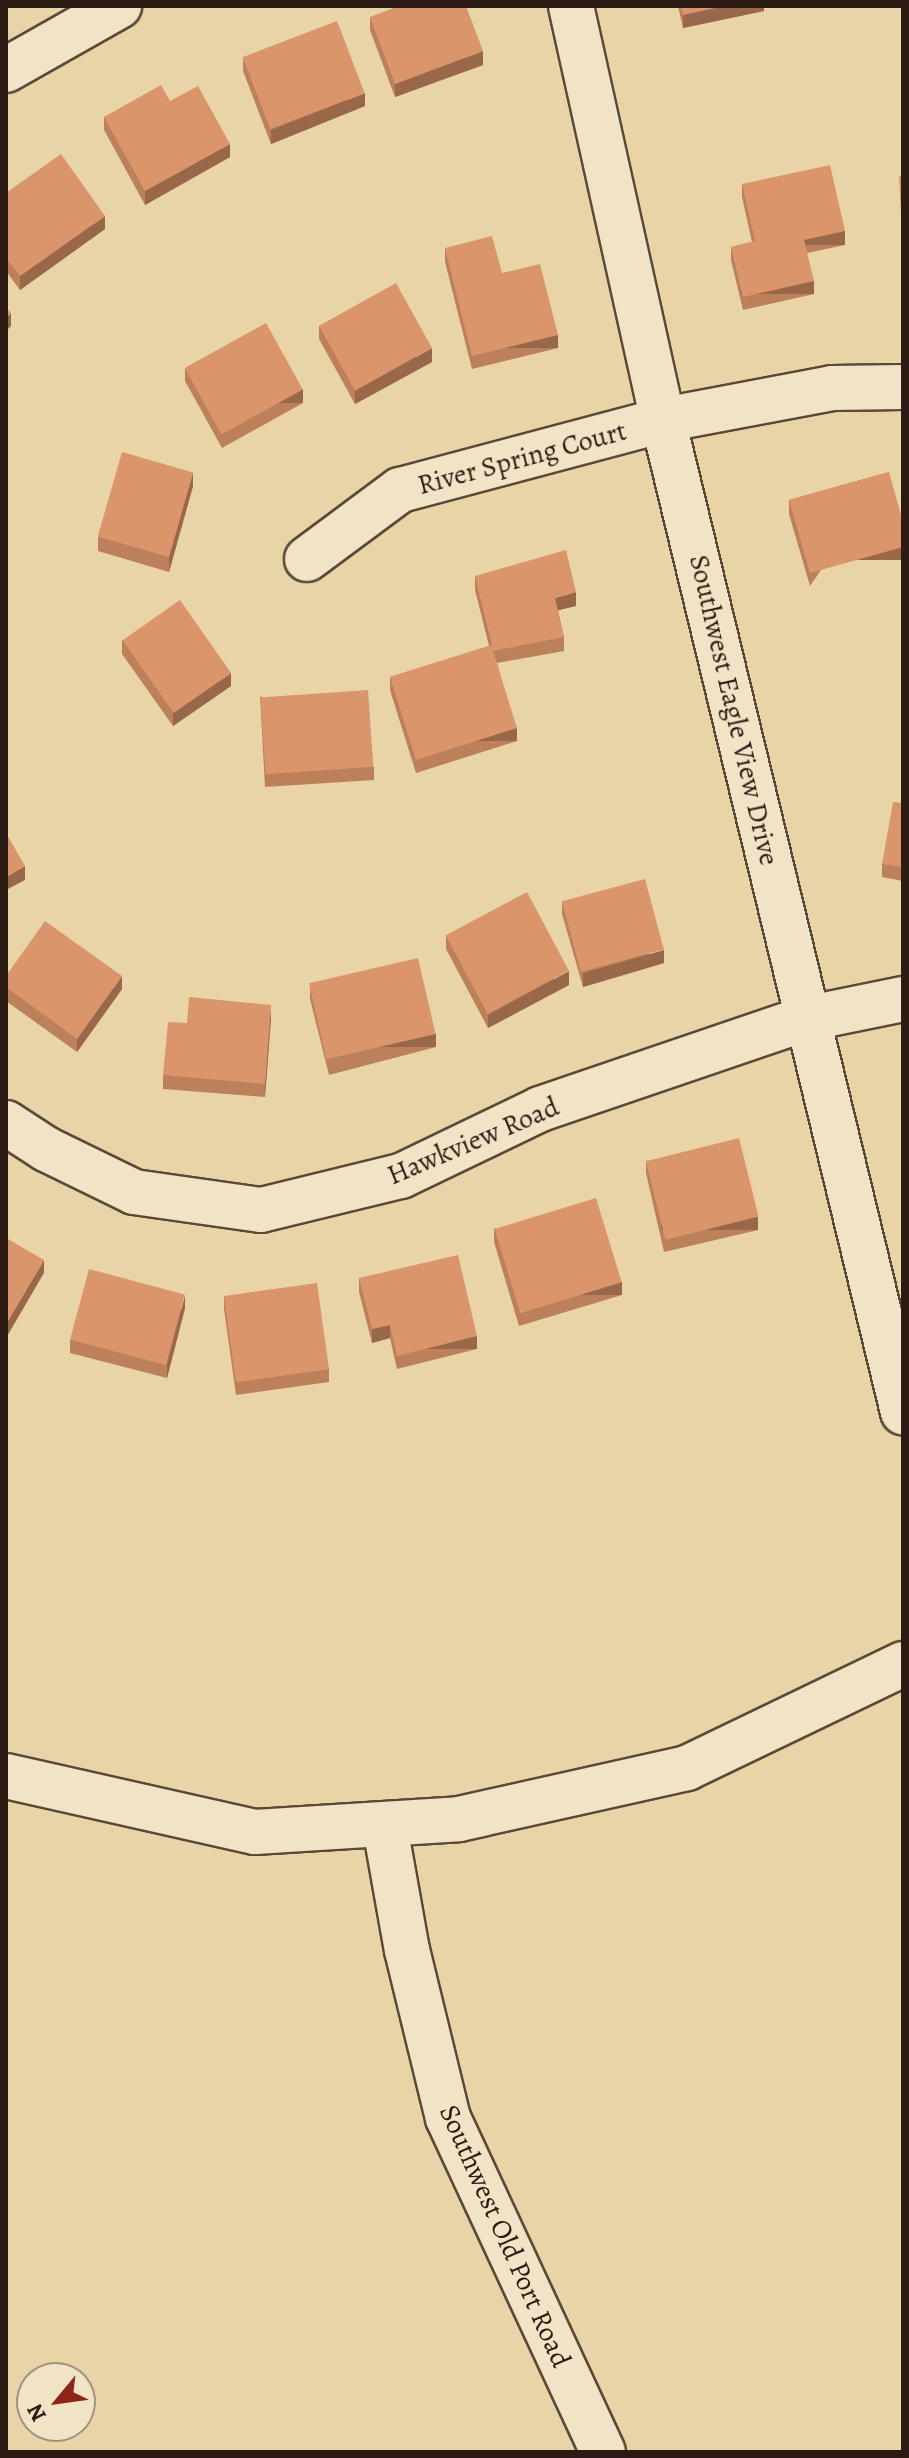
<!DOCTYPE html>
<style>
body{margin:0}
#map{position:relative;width:909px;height:2458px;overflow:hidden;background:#e8d4a7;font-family:Alegreya,serif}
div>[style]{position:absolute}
.roads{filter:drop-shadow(2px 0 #5b4937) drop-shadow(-2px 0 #5b4937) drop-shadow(0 2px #5b4937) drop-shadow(0 -2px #5b4937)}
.minor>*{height:44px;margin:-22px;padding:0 22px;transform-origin:22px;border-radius:22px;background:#f0e3c6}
.wall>*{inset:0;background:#bc805b}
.shaded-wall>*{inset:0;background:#99684a;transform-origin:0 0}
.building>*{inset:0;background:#db956a;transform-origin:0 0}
span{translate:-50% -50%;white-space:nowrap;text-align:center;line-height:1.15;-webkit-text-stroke:7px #f0e3c6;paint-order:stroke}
.street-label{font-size:28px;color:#2c1b12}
.frame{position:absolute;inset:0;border:8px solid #2c1b12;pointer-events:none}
.north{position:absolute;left:16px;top:2362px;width:80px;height:80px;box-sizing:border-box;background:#f0e3c6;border:2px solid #a2937e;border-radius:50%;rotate:241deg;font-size:22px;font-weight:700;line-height:32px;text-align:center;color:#2c1b12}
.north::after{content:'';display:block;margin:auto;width:28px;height:36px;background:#8f2418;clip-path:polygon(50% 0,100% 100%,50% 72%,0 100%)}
</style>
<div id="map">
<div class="roads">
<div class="minor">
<div style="left:571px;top:6px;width:424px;rotate:77.5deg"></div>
<div style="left:663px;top:420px;width:1021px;rotate:76.4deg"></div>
<div style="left:6px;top:70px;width:130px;rotate:-29.5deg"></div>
<div style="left:307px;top:559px;width:116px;rotate:-36.6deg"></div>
<div style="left:400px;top:490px;width:272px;rotate:-14.9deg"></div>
<div style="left:663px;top:420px;width:172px;rotate:-10.7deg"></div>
<div style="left:832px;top:388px;width:71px;rotate:-0.8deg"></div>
<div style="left:6px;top:1123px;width:48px;rotate:33deg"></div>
<div style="left:46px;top:1149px;width:98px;rotate:26deg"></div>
<div style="left:134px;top:1192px;width:128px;rotate:8.1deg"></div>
<div style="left:261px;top:1210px;width:144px;rotate:-13.7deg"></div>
<div style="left:401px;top:1176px;width:154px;rotate:-25.7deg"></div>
<div style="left:540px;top:1109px;width:280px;rotate:-18.8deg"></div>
<div style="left:805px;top:1019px;width:100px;rotate:-11.5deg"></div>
<div style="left:6px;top:1776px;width:255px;rotate:12.7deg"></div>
<div style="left:255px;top:1832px;width:204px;rotate:-3.6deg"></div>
<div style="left:459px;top:1819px;width:234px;rotate:-12.6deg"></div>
<div style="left:687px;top:1768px;width:240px;rotate:-25.7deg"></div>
<div style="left:385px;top:1827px;width:125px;rotate:79.9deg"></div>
<div style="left:407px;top:1950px;width:173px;rotate:76.3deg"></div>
<div style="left:448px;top:2118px;width:368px;rotate:65.1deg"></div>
</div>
</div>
<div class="wall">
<div style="clip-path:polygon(678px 6px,764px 6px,764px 11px,683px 28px)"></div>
<div style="clip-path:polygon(370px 17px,483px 65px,395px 97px,370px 30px)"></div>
<div style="clip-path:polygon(243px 58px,365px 106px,271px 144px,243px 71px)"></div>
<div style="clip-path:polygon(170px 101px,230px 157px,145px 205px,104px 130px,104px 117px)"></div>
<div style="clip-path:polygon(742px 184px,845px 245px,807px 253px,814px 294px,743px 310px,731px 260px,731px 247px,752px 242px,742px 197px)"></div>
<div style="clip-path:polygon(6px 193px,105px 229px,20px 290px,6px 271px)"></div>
<div style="clip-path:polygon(445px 248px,502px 273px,558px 348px,472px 369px,445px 262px)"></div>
<div style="clip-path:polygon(319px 326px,432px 362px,355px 404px,319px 339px)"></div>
<div style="clip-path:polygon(185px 368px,303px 403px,222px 448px,185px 381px)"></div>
<div style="clip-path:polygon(889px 472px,810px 586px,789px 514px,789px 500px)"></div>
<div style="clip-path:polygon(193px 486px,169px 572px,98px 551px,98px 537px)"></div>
<div style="clip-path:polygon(475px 576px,576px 606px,558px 610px,564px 637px,564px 651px,497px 663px,517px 741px,416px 773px,390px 690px,390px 677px,489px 646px,475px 590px)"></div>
<div style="clip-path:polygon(122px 640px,231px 686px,173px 726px,122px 654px)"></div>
<div style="clip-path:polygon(260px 696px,374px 767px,374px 780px,265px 787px)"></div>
<div style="clip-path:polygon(903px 803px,903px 881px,882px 877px,882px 864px)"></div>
<div style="clip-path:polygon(562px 901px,664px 963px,583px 987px,562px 914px)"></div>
<div style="clip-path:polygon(446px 936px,569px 985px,488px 1028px,446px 949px)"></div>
<div style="clip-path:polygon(6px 976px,122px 989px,77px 1052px,6px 1001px)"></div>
<div style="clip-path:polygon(310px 986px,436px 1047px,329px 1075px,310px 999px)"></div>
<div style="clip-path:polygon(271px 1018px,265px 1097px,163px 1089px,163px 1075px,187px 1023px)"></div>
<div style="clip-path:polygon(646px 1160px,758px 1230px,664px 1252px,646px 1173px)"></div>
<div style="clip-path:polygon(494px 1228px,622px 1295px,519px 1326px,494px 1242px)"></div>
<div style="clip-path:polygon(359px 1278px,477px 1349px,397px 1369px,390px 1338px,372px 1343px,359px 1292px)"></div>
<div style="clip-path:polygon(224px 1296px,329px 1369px,329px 1382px,236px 1395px,224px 1309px)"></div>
<div style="clip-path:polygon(185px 1308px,167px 1378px,70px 1353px,70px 1340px)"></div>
</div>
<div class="shaded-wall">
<div style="clip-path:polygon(724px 6px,764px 6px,764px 11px,683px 28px,683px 15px)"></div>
<div style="clip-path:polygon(483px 51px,483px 65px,395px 97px,395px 84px)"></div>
<div style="clip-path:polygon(365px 93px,365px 106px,271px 144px,271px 130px)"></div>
<div style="clip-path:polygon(230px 144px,230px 157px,145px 205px,145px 191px)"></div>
<div style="clip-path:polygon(105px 216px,105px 229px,20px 290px,20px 276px)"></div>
<div style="left:845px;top:231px;width:14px;height:42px;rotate:90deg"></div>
<div style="left:814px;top:281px;width:13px;height:73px;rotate:90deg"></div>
<div style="clip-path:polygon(11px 313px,11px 326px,6px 331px,6px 318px)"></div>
<div style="left:558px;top:335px;width:13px;height:89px;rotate:90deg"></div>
<div style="clip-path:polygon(432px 348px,432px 362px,355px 404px,355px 391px)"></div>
<div style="left:303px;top:389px;width:14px;height:93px;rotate:90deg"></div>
<div style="clip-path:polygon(193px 472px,193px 486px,169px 572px,169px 558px)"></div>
<div style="left:903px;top:547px;width:13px;height:97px;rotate:90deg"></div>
<div style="clip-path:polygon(576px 592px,576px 606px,555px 611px,555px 598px)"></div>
<div style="clip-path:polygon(231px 673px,231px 686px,173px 726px,173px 713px)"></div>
<div style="left:517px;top:728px;width:13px;height:106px;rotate:90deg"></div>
<div style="clip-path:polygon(25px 866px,25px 880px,6px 890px,6px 877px)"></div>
<div style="clip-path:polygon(664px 950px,664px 963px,583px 987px,583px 973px)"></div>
<div style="clip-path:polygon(569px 971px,569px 985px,488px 1028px,488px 1015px)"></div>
<div style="clip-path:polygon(122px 976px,122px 989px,77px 1052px,77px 1039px)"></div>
<div style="clip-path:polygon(271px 1005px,271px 1018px,265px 1097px,265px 1084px)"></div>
<div style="left:436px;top:1034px;width:13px;height:110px;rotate:90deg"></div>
<div style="left:758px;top:1217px;width:13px;height:97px;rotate:90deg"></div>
<div style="clip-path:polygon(44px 1260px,44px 1273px,6px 1338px,6px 1324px)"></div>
<div style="left:622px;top:1282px;width:13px;height:107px;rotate:90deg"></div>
<div style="clip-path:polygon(185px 1295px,185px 1308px,167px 1378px,167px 1365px)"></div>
<div style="clip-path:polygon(390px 1325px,390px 1338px,372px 1343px,372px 1329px)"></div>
<div style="left:477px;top:1336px;width:13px;height:82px;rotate:90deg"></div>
</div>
<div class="building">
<div style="clip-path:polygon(399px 6px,466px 6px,483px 51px,395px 84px,370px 17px)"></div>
<div style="clip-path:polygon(681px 6px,724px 6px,683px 15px)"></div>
<div style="left:337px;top:21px;width:77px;height:101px;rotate:69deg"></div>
<div style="clip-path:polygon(161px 85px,170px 101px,198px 86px,230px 144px,145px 191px,104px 117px)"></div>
<div style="clip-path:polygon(61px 154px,105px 216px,20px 276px,6px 258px,6px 193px)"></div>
<div style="clip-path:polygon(830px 165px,845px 231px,804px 240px,814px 281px,743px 297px,731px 247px,755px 241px,742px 184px)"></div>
<div style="clip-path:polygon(899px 176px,903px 176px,903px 248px)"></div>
<div style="clip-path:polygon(492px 236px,502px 273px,540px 264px,558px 335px,472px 356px,445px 248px)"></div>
<div style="left:396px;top:283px;width:74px;height:88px;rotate:61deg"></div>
<div style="clip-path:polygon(6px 308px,11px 313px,6px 318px)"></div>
<div style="left:266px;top:323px;width:76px;height:93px;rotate:61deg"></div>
<div style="left:122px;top:452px;width:74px;height:88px;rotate:16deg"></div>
<div style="clip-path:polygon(889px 472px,903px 522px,903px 547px,810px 573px,789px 500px)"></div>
<div style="clip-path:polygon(566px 550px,576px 592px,555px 598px,564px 637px,493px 651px,517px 728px,416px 760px,390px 677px,492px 645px,475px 576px)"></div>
<div style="left:180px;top:600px;width:89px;height:70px;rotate:55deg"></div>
<div style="left:368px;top:690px;width:77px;height:108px;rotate:86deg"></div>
<div style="clip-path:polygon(893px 802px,903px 803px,903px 867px,882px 864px)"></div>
<div style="clip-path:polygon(6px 833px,25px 866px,6px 877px)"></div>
<div style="left:645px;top:879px;width:73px;height:86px;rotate:75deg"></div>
<div style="left:527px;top:892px;width:89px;height:92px;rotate:62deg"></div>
<div style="clip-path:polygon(45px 921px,122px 976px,77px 1039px,6px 987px,6px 976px)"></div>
<div style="left:418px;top:958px;width:78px;height:112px;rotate:77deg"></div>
<div style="clip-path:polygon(189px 997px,271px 1005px,265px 1084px,163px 1075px,168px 1022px,187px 1023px)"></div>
<div style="left:739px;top:1138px;width:81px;height:96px;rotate:76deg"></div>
<div style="left:596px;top:1198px;width:88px;height:106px;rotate:73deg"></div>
<div style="clip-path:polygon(6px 1238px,44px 1260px,6px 1324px)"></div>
<div style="clip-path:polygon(458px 1255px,477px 1336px,397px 1356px,390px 1325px,372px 1329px,359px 1278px)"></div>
<div style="left:89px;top:1269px;width:99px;height:73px;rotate:15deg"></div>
<div style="left:317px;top:1283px;width:87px;height:94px;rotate:82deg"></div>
</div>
<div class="street-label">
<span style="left:522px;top:458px;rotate:-15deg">River Spring Court</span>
<span style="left:734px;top:710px;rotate:77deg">Southwest Eagle View Drive</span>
<span style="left:473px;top:1141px;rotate:-23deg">Hawkview Road</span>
<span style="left:505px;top:2236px;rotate:66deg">Southwest Old Port Road</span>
</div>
<div class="frame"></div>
<div class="north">N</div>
</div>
